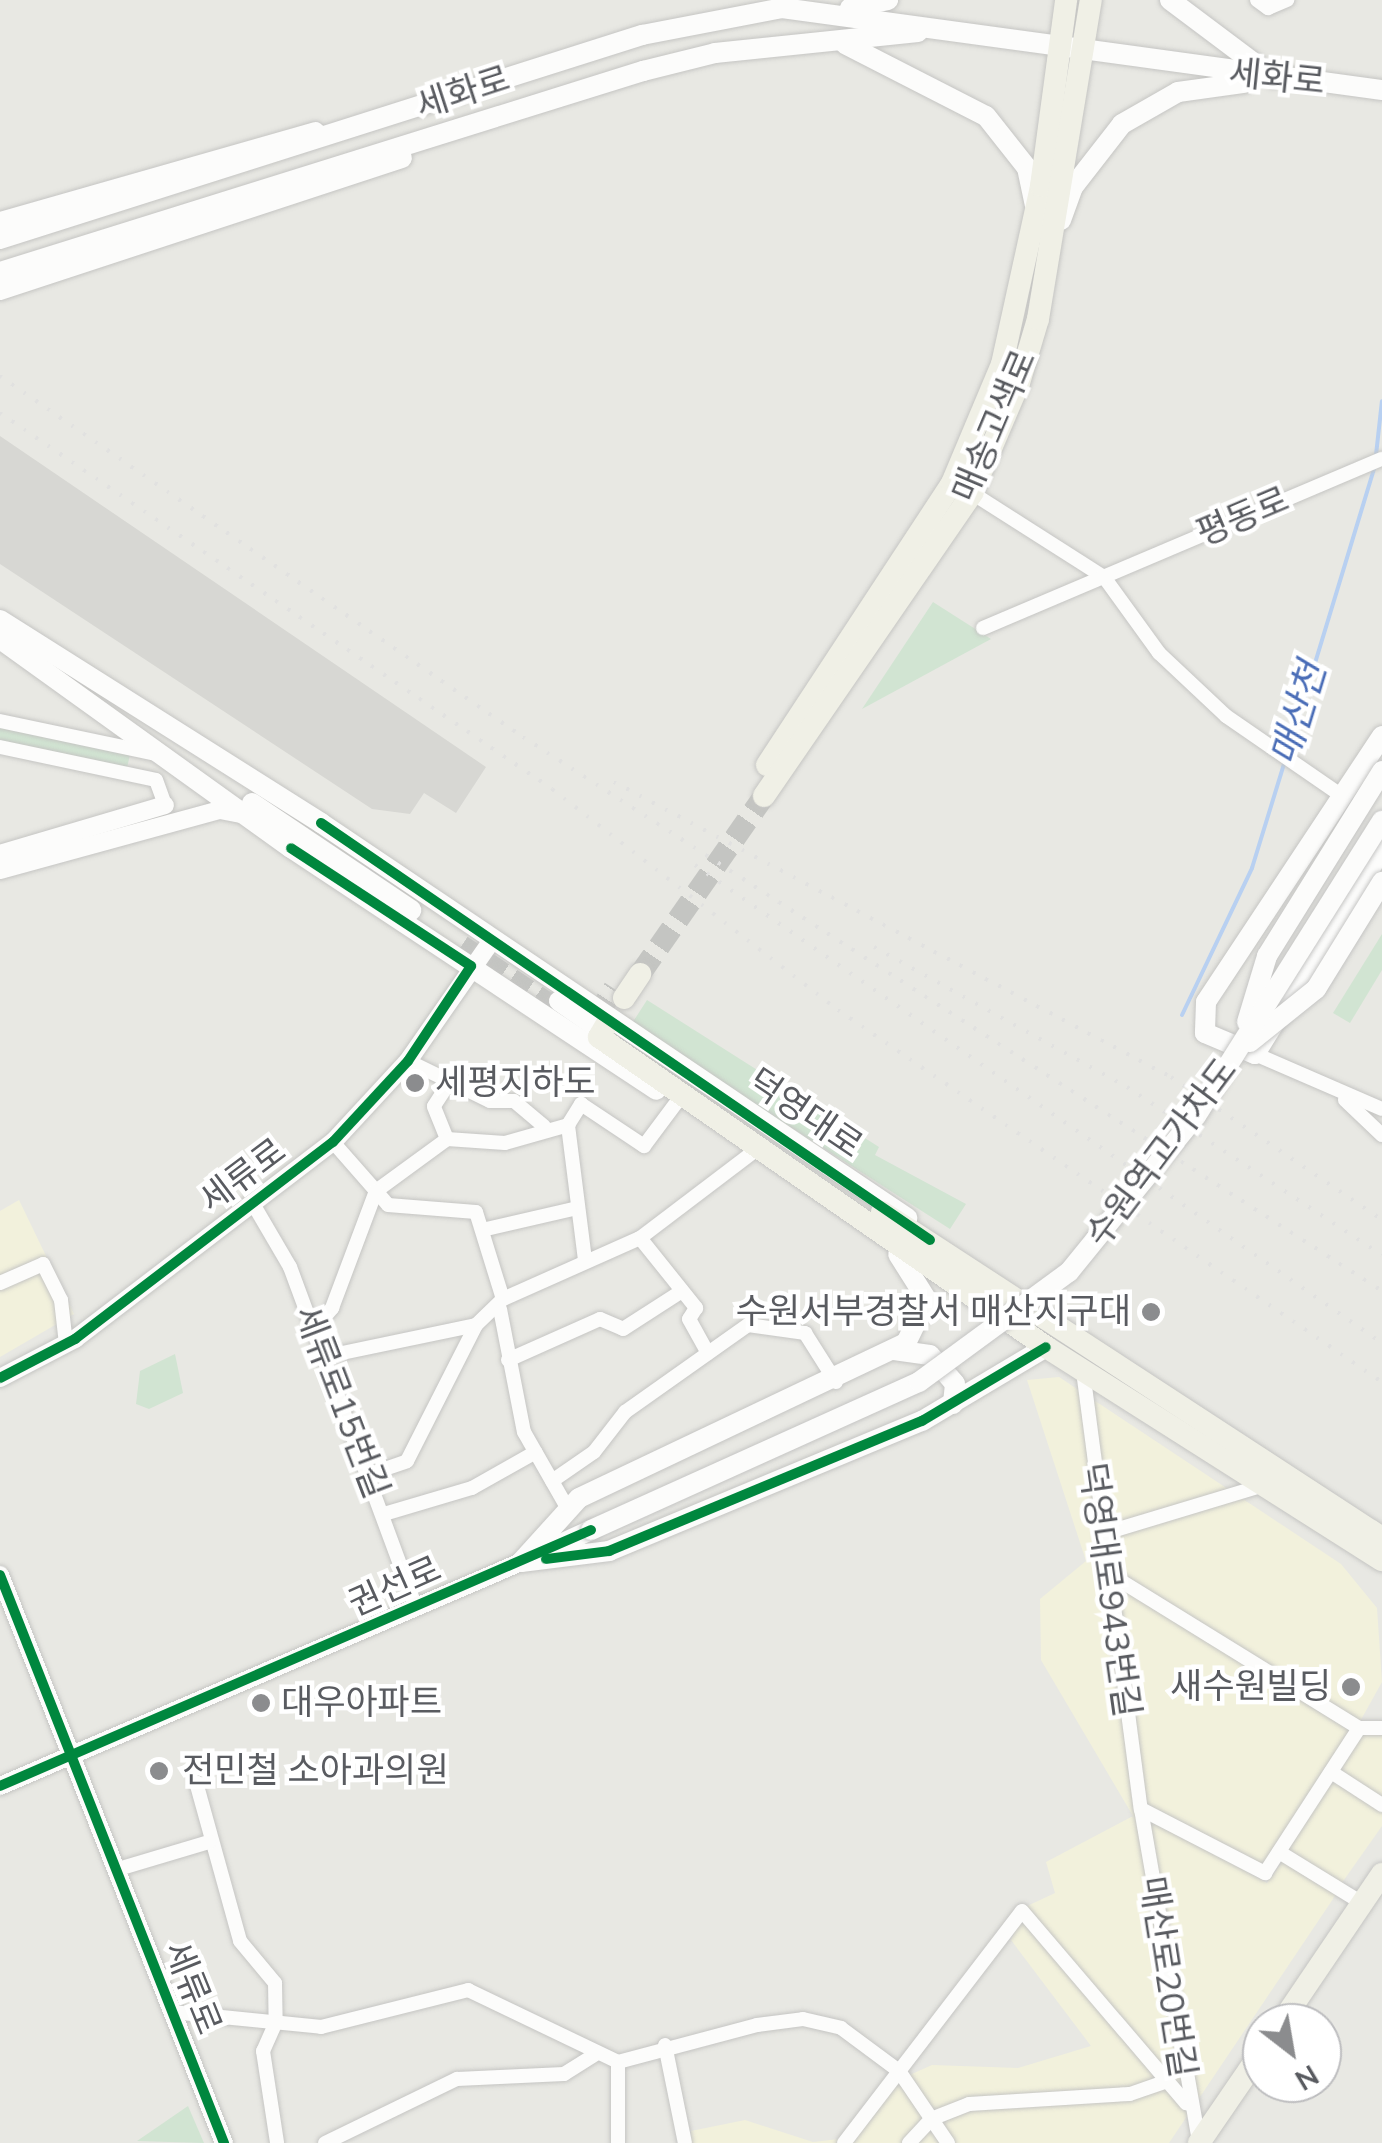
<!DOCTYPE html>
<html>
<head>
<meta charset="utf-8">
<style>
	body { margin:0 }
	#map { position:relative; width:1382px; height:2143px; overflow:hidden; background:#e8e8e3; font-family:"Nunito Sans","Noto Sans KR",sans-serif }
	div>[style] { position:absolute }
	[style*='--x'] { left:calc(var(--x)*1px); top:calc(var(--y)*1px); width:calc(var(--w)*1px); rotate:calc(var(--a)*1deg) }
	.commercial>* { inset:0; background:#f2f1dc }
	.industrial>* { inset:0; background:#d7d7d3 }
	.green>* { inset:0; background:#d1e4d2; transform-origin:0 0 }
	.stream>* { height:4px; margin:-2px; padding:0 2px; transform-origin:2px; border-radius:2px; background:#b8d0f1 }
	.secondary-tunnel>* { height:20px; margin-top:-10px; transform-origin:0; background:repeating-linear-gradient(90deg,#c4c5c2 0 20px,transparent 0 30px) }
	.primary-tunnel>* { height:22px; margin-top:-11px; transform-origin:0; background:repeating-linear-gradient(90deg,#c4c5c2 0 22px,transparent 0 33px) }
	.roads { filter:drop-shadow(0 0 2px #c5c5c3) drop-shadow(0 0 2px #c5c5c3) }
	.minor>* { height:14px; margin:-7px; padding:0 7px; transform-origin:7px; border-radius:7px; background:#fcfcfb }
	.tertiary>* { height:18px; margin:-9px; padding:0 9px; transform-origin:9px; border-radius:9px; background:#fcfcfb }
	.secondary>* { height:20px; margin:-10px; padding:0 10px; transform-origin:10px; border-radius:10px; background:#fcfcfb }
	.primary>* { height:22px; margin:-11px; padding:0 11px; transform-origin:11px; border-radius:11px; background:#f0f0e6 }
	.rail>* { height:4px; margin-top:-2px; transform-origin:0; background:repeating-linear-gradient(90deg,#e1e1e0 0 2.5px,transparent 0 14.5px) }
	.bridges { filter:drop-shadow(0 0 2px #c5c5c4) drop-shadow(0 0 2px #c5c5c4) }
	.secondary-bridge>* { height:20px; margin:-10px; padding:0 10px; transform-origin:10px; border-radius:10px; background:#fcfcfb }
	.cycleway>* { height:10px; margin:-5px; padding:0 5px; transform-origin:5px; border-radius:5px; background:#00873e }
	.dots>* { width:28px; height:28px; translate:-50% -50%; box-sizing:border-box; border:5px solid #fff; border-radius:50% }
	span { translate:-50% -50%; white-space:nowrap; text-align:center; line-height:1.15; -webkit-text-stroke:9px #fff; paint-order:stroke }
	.street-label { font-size:35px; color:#595b60 }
	.poi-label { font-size:35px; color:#595b60 }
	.left { translate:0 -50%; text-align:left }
	.right { translate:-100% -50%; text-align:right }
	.water-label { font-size:38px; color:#4a6db7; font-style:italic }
	.north { position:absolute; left:1242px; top:2003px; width:100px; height:100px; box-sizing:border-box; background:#fff; border:2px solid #bdbdbf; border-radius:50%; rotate:149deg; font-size:28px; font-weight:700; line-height:40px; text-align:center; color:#595b60 }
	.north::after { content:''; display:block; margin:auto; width:35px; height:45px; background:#8b8c8e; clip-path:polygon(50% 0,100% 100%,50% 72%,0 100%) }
</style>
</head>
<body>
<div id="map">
	<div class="commercial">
		<i style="clip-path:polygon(19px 1200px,74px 1314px,0 1357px,0 1211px)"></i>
		<i style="clip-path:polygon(1059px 1377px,1341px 1564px,1377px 1608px,1382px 1682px,1358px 1725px,1107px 1574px,1102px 1582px,1135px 1794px,1159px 1823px,1267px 1883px,1283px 1861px,1337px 1893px,1169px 2143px,689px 2143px,691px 2131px,745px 2120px,813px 2142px,856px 2137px,896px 2081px,932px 2065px,1018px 2068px,1091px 2046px,1011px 1940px,1025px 1907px,1055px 1893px,1046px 1862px,1133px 1816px,1041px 1660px,1040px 1599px,1086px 1561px,1027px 1380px)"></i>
		<i style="clip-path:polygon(1115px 1584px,1354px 1729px,1264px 1868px,1146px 1804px)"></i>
		<i style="clip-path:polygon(1361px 1731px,1382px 1735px,1382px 1826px,1339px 1887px,1286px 1851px)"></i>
	</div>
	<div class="industrial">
		<i style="clip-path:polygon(0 436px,486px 767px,456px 813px,424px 793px,410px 814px,372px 809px,0 564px)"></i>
	</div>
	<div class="green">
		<i style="clip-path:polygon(933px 602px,991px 639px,862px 709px)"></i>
		<i style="left:0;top:726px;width:133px;height:16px;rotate:12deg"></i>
		<i style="clip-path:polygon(1382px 934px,1382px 970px,1350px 1023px,1333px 1013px)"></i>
		<i style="clip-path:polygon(647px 1000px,879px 1147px,875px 1155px,966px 1204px,950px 1229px,631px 1025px)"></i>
		<i style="clip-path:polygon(175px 1354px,183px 1393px,149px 1409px,136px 1404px,140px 1371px)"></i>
		<i style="clip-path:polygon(188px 2106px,204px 2143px,137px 2141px)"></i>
	</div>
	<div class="stream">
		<i style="--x:1376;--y:455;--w:54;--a:-83.7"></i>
		<i style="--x:1288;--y:752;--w:296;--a:-73.1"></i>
		<i style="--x:1182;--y:1015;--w:163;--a:-64.5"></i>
		<i style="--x:1252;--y:868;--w:112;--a:-72.9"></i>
	</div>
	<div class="secondary-tunnel">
		<i style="--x:462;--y:945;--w:112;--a:33.7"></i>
	</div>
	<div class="primary-tunnel">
		<i style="--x:640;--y:974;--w:217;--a:-55.1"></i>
		<i style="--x:595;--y:1018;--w:35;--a:-57"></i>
	</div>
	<div class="roads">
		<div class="minor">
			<i style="--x:1257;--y:0;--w:14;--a:36"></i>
			<i style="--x:1268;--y:8;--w:21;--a:-23"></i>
			<i style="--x:972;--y:493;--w:156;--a:32.5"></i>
			<i style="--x:1104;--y:577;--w:94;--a:54.1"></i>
			<i style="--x:1159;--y:653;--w:92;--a:43.2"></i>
			<i style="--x:1226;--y:716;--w:141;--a:34.6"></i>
			<i style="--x:983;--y:628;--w:433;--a:-23"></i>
			<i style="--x:0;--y:721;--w:159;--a:11.9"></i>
			<i style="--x:0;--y:747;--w:159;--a:11.9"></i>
			<i style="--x:156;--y:780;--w:27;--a:70"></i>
			<i style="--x:1255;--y:1054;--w:138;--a:23.4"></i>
			<i style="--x:408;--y:1061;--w:91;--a:26"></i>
			<i style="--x:490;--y:1101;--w:24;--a:0"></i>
			<i style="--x:514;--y:1101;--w:39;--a:40"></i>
			<i style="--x:1345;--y:1100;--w:51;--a:43.4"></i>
			<i style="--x:447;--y:1139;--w:35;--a:-112"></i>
			<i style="--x:434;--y:1106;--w:27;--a:-57"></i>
			<i style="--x:333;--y:1142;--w:65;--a:48.7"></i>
			<i style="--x:376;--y:1191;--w:88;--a:-36.2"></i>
			<i style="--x:447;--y:1139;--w:58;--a:3.9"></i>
			<i style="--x:505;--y:1143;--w:66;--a:-15.9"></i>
			<i style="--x:252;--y:1202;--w:75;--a:59.7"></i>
			<i style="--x:290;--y:1267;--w:364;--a:69.7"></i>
			<i style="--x:482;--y:1230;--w:98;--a:-13"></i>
			<i style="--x:640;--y:1238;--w:90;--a:51.3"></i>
			<i style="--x:696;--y:1308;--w:13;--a:122"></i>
			<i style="--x:689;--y:1319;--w:39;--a:61"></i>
			<i style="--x:585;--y:1260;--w:136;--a:-97.2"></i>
			<i style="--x:568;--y:1125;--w:25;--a:-58"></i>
			<i style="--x:581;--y:1104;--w:76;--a:33.7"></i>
			<i style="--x:644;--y:1146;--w:54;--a:-53.3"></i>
			<i style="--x:0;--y:1283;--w:47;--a:-23.8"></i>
			<i style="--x:43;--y:1264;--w:40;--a:63.4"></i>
			<i style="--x:61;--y:1300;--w:44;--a:83.5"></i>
			<i style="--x:500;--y:1309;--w:125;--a:79"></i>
			<i style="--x:524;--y:1432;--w:89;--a:60.3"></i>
			<i style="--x:314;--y:1329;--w:28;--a:-49"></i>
			<i style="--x:332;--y:1308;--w:125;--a:-69.4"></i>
			<i style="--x:376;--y:1191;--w:18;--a:49"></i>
			<i style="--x:388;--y:1205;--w:88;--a:4.5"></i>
			<i style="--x:476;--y:1212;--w:91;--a:72.8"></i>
			<i style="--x:323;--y:1357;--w:156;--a:-11.8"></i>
			<i style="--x:476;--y:1325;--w:37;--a:-44"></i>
			<i style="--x:503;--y:1299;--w:150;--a:-24"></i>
			<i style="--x:640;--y:1238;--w:141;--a:-37.2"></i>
			<i style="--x:508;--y:1360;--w:101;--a:-24"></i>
			<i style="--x:600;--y:1319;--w:25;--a:23"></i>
			<i style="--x:623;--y:1329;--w:70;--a:-32.8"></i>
			<i style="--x:1083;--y:1371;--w:442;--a:82.5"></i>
			<i style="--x:1141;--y:1809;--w:339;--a:80.1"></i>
			<i style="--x:370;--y:1474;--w:39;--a:-19"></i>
			<i style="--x:407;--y:1461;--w:153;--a:-63.1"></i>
			<i style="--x:552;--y:1481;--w:51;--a:-34.6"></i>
			<i style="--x:594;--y:1452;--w:51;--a:-52.2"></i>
			<i style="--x:625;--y:1412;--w:151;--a:-35.3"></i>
			<i style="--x:748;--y:1325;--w:58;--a:8"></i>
			<i style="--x:805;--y:1333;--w:58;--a:57.7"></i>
			<i style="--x:384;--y:1514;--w:92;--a:-16.5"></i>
			<i style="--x:472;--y:1488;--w:73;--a:-29.4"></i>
			<i style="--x:1102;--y:1534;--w:169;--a:-16.8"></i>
			<i style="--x:1108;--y:1573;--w:295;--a:31.7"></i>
			<i style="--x:1359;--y:1728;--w:23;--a:0"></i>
			<i style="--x:1331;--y:1772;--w:61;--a:32.9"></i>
			<i style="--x:196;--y:1782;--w:165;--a:74.5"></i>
			<i style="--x:240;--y:1941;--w:55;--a:50.2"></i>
			<i style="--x:275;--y:1983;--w:39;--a:89"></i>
			<i style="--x:276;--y:2022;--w:32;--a:114"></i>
			<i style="--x:263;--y:2051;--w:93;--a:81.3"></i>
			<i style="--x:1141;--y:1809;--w:140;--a:27.3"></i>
			<i style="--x:1265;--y:1873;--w:173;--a:-57"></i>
			<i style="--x:1279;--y:1852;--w:97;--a:31.6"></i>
			<i style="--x:115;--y:1870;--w:98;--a:-16.6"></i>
			<i style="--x:172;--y:2012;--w:150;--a:5.7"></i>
			<i style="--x:321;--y:2027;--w:152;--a:-14.1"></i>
			<i style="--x:468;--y:1990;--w:166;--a:25.6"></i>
			<i style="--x:665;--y:2045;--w:100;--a:78.5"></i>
			<i style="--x:618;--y:2062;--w:144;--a:-14.9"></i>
			<i style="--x:757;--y:2025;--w:46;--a:-7.4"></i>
			<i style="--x:803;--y:2019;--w:39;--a:13"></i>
			<i style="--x:841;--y:2028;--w:72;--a:36.6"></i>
			<i style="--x:899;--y:2071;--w:87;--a:55.8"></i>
			<i style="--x:618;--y:2062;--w:81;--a:90"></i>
			<i style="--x:325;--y:2143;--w:147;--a:-25.9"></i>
			<i style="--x:457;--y:2079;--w:107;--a:-2.7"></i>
			<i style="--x:564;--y:2074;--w:36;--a:-32"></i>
			<i style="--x:844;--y:2143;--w:292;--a:-52.5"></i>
			<i style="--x:1022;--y:1911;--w:253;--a:49.5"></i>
			<i style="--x:909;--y:2143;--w:33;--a:-47"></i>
			<i style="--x:931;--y:2119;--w:41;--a:-21.5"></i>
			<i style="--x:969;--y:2104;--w:161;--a:-3.6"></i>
			<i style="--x:1130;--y:2094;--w:37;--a:-19"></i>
		</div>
		<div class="tertiary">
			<i style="--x:0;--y:854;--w:172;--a:-16.5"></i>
			<i style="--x:0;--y:870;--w:228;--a:-15.3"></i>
			<i style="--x:220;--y:810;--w:21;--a:11"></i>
			<i style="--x:0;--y:1378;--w:85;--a:-27.5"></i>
			<i style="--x:75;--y:1339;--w:325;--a:-37.4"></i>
			<i style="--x:333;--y:1142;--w:110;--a:-47.2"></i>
			<i style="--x:408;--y:1061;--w:147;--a:-55.2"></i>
			<i style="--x:0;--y:1575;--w:611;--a:68.48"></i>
			<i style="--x:0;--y:1786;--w:567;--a:-23.26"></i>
		</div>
		<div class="secondary">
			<i style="--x:1170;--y:0;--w:130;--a:36.9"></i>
			<i style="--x:850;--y:8;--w:39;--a:-12"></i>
			<i style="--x:845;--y:44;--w:158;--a:27.1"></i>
			<i style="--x:986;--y:116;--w:66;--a:51.7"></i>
			<i style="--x:1027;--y:168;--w:40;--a:78"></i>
			<i style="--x:1061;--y:220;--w:35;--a:-70"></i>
			<i style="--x:1073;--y:187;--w:80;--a:-52.1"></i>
			<i style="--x:1122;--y:124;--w:64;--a:-29.7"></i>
			<i style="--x:1178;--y:92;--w:67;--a:-7.8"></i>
			<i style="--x:0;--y:222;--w:328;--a:-15.9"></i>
			<i style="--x:0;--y:239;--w:674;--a:-17.63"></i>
			<i style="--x:642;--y:35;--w:143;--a:-10.9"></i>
			<i style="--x:782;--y:8;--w:606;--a:7.78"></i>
			<i style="--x:0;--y:272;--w:674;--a:-17.36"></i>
			<i style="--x:643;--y:71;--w:74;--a:-14"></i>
			<i style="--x:715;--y:53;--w:204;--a:-5.9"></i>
			<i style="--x:0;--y:290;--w:423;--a:-18.2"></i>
			<i style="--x:0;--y:620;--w:380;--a:32.3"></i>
			<i style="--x:321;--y:823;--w:707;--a:33.98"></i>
			<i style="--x:0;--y:639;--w:358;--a:35.7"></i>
			<i style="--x:291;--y:848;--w:438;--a:33.5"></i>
			<i style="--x:1382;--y:736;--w:319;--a:123.5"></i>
			<i style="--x:1206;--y:1002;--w:31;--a:92"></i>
			<i style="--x:1205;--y:1033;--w:54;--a:22.8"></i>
			<i style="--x:1255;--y:1054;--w:241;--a:-58.2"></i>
			<i style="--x:252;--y:803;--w:192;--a:33.9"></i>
			<i style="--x:559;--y:1001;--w:52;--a:34.9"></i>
			<i style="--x:894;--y:1350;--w:36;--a:8"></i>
			<i style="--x:930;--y:1355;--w:38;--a:49"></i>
			<i style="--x:955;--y:1384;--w:20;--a:96"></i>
			<i style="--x:541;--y:1553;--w:55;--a:-24.7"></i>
			<i style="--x:521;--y:1562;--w:86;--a:-47.8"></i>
			<i style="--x:579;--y:1498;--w:362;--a:-25.4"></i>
			<i style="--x:906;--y:1343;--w:48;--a:-64"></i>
			<i style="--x:927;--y:1300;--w:54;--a:-122.2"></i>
			<i style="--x:521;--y:1562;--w:89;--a:-7.1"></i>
			<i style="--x:609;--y:1551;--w:339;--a:-22.6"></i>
			<i style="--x:922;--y:1421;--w:144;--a:-30.8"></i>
		</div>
		<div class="primary">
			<i style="--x:767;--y:765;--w:337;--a:-56.7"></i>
			<i style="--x:952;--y:483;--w:129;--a:-67.2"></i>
			<i style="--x:1002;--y:364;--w:182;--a:-77.6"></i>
			<i style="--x:1041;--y:186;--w:188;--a:-82.3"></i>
			<i style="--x:764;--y:796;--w:368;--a:-55.5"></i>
			<i style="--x:972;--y:493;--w:120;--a:-66.9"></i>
			<i style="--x:1019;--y:383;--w:67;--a:-73.5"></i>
			<i style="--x:1038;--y:319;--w:323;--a:-80.6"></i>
			<i style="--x:624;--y:998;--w:29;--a:-56"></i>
			<i style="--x:606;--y:1025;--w:14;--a:120"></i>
			<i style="--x:599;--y:1037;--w:544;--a:34.74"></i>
			<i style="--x:1046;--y:1347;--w:398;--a:32.4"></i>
			<i style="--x:882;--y:1212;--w:597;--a:33.1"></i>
			<i style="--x:1281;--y:2023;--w:180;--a:-55.9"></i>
			<i style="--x:1199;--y:2143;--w:112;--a:-55.6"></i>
		</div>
	</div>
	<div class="rail">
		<i style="--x:0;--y:376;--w:635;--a:34.62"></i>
		<i style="--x:523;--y:737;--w:1022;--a:32.82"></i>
		<i style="--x:0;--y:413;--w:668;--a:34.26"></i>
		<i style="--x:552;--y:789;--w:361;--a:37.7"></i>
		<i style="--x:838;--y:1010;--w:659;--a:34.37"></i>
		<i style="--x:614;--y:782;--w:630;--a:27.91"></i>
		<i style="--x:1171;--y:1077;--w:255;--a:34.1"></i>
		<i style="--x:695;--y:865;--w:837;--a:34.83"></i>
		<i style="--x:874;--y:947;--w:289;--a:29"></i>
		<i style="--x:1127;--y:1087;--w:305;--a:33.4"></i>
	</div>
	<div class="bridges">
		<div class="secondary-bridge">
			<i style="--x:1247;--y:1022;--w:69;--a:-73.1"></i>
			<i style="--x:1267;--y:956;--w:218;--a:-58.1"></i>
			<i style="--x:1250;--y:1042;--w:85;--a:-38.8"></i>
			<i style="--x:1316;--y:989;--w:126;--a:-58.3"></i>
			<i style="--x:591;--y:1530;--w:360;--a:-24.3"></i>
			<i style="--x:919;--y:1382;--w:186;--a:-36.3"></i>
			<i style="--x:1069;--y:1272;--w:201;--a:-50.9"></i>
			<i style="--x:1196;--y:1116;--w:349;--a:-57.8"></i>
		</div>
	</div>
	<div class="cycleway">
		<i style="--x:321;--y:823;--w:738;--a:34.4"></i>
		<i style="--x:0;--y:1378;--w:85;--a:-27.5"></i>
		<i style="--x:75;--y:1339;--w:325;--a:-37.4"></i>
		<i style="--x:333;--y:1142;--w:110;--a:-47.2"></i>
		<i style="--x:408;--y:1061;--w:114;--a:-56.4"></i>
		<i style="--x:471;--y:966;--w:215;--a:-146.8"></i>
		<i style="--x:546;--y:1559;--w:64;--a:-7.2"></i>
		<i style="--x:609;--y:1551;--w:339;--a:-22.6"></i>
		<i style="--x:922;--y:1421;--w:144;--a:-30.8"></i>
		<i style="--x:0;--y:1575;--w:611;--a:68.48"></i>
		<i style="--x:0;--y:1786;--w:644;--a:-23.42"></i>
	</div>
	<div class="dots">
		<i style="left:415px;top:1083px;background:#8b8c8e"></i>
		<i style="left:1151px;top:1312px;background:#8b8c8e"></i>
		<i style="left:1351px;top:1687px;background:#8b8c8e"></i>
		<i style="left:261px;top:1703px;background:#8b8c8e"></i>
		<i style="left:159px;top:1771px;background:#8b8c8e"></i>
	</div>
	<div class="street-label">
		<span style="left:1277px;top:78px;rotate:6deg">세화로</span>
		<span style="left:463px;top:93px;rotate:-18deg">세화로</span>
		<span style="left:995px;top:426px;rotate:-67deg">매송고색로</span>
		<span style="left:1243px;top:517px;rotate:-23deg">평동로</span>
		<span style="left:805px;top:1114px;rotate:34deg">덕영대로</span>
		<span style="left:1162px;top:1153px;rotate:-53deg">수원역고가차도</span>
		<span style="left:243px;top:1176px;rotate:-37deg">세류로</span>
		<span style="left:341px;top:1402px;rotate:69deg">세류로15번길</span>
		<span style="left:395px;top:1587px;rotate:-24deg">권선로</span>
		<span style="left:1109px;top:1590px;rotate:82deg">덕영대로943번길</span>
		<span style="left:1167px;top:1977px;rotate:81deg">매산로20번길</span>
		<span style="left:192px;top:1988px;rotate:68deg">세류로</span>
	</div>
	<div class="poi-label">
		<span class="left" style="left:435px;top:1083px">세평지하도</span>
		<span class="right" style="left:1131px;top:1312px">수원서부경찰서 매산지구대</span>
		<span class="right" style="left:1331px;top:1687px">새수원빌딩</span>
		<span class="left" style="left:281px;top:1703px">대우아파트</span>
		<span class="left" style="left:182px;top:1771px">전민철 소아과의원</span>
	</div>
	<div class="water-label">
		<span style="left:1299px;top:714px;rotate:-73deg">매산천</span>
	</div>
	<div class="north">N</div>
</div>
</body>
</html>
